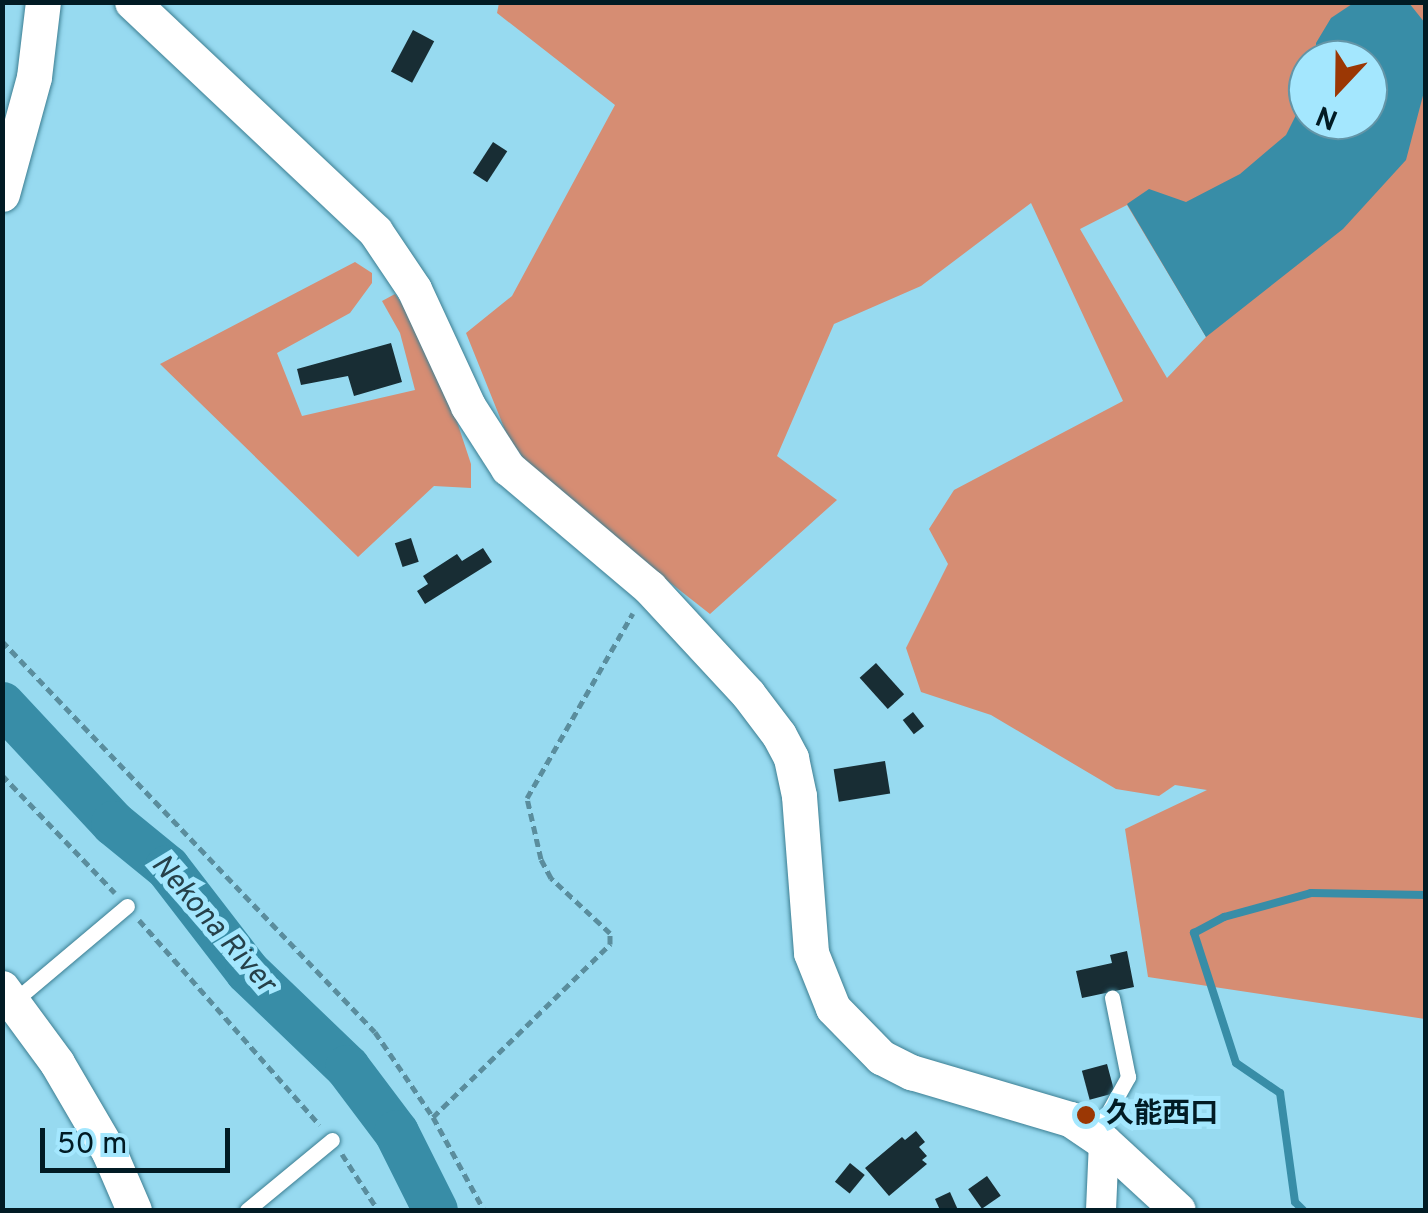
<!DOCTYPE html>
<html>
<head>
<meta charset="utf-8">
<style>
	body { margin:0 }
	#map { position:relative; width:1428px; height:1213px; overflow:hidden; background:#97daf0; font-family:Overpass,"Noto Sans JP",sans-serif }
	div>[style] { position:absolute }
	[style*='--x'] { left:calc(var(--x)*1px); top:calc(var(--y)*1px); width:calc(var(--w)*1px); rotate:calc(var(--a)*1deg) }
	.green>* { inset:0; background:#d68d73 }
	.water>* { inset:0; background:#388da7 }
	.stream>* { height:8px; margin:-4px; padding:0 4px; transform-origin:4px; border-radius:4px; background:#388da7 }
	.river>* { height:45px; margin:-22.5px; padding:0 22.5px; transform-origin:22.5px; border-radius:22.5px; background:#388da7 }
	.building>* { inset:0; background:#182d34; transform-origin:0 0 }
	.path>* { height:5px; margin-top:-2.5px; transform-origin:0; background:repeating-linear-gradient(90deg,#5a8d9d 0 8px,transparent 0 13px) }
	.roads { filter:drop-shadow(0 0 2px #3c7e92) drop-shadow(0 0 2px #3c7e92) }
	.service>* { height:15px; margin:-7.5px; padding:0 7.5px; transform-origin:7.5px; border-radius:7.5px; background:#fff }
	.minor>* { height:30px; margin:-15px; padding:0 15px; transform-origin:15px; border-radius:15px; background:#fff }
	.tertiary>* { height:35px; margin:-17.5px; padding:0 17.5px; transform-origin:17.5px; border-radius:17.5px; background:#fff }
	.dots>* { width:28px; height:28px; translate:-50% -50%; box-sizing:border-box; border:5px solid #a4e7fe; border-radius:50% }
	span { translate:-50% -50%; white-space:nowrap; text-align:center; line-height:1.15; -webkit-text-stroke:10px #a4e7fe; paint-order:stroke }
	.poi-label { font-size:28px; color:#011b24; font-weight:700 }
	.left { translate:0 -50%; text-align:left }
	.water-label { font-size:30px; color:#26414a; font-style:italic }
	.frame { position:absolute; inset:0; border:5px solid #011b24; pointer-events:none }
	.north { position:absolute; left:1288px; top:40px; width:100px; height:100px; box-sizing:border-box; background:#a4e7fe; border:2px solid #6395a7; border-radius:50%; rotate:202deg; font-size:28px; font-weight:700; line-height:40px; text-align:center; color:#011b24 }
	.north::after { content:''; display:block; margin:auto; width:35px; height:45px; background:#9b3704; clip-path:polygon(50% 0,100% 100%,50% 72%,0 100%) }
	.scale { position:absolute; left:40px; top:1128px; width:190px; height:45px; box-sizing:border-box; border:5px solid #011b24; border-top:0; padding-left:12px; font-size:30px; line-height:35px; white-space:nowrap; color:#011b24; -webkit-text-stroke:8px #a4e7fe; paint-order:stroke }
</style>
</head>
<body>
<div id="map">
	<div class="green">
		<i style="clip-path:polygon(evenodd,499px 3px,1425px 3px,1425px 1019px,1148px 977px,1125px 829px,1207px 790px,1175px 785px,1159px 796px,1116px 789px,991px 715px,921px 692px,906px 648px,948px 564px,929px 529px,954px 490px,1123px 401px,1031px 203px,921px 286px,834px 324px,777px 456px,837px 500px,710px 614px,538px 479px,507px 435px,466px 333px,512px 296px,615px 105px,497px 13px,499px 3px,1308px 60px,1368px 60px,1368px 120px,1308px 120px,1308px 60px,499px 3px,1127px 205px,1206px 337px,1167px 378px,1080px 229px,1127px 205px)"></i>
		<i style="clip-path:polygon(355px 262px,372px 273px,372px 283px,350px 313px,277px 353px,302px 416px,415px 390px,400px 333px,382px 301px,395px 294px,433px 349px,471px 464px,471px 488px,434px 486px,358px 557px,160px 364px)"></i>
	</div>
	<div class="water">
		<i style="clip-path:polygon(1355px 2px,1409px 3px,1425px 23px,1425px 88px,1406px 160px,1343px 229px,1206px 337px,1127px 204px,1149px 189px,1186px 202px,1240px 174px,1286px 135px,1308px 91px,1308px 120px,1368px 120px,1368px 60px,1316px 60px,1316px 43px,1331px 18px)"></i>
	</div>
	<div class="stream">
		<i style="--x:1303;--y:1210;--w:11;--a:-135"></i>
		<i style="--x:1295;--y:1202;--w:110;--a:-97.8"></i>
		<i style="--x:1280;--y:1093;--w:53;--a:-145.7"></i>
		<i style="--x:1236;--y:1063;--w:137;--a:-107.9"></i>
		<i style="--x:1194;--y:933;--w:34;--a:-28"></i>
		<i style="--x:1224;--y:917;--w:90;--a:-15.4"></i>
		<i style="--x:1311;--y:893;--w:115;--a:1"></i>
	</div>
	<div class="river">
		<i style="--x:2;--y:704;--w:163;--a:47"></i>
		<i style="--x:113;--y:823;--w:70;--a:39.2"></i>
		<i style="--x:167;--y:867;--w:131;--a:52.4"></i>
		<i style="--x:247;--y:971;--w:139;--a:43.8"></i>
		<i style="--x:347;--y:1067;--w:81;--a:53"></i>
		<i style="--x:396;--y:1132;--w:87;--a:63.4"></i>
	</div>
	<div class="building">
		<i style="left:413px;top:30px;width:24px;height:47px;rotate:28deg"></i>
		<i style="left:493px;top:142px;width:17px;height:37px;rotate:33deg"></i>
		<i style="clip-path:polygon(391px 343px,402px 382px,354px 396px,348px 376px,301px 385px,297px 369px)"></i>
		<i style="left:411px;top:538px;width:25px;height:17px;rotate:72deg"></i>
		<i style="clip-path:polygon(483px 548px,492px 562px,425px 604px,417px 591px,428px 584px,423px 576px,457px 554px,462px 561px)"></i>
		<i style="left:876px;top:663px;width:42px;height:22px;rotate:48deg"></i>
		<i style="left:913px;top:712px;width:18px;height:13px;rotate:52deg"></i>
		<i style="left:885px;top:761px;width:33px;height:52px;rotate:81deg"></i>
		<i style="clip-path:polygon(1127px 951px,1134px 987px,1082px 998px,1076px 971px,1112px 963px,1110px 955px)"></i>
		<i style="left:1107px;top:1064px;width:30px;height:26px;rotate:75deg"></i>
		<i style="clip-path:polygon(916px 1131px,925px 1142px,919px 1147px,927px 1156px,922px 1160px,927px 1164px,889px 1196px,865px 1168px,902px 1137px,905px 1140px)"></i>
		<i style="left:850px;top:1163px;width:19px;height:24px;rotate:39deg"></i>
		<i style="left:987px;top:1176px;width:24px;height:23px;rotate:55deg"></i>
		<i style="clip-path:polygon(950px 1192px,958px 1210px,940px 1210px,935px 1199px)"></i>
	</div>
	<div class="path">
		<i style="--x:2;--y:641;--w:540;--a:46.35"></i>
		<i style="--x:375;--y:1032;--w:103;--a:55.7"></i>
		<i style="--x:433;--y:1117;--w:106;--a:61.3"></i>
		<i style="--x:2;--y:775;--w:163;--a:46.2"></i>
		<i style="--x:139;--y:920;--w:273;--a:48.6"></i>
		<i style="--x:433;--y:1117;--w:248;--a:-44.3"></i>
		<i style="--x:610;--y:944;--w:11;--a:-90"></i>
		<i style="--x:610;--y:933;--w:81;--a:-137"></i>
		<i style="--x:551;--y:878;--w:21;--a:-118"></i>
		<i style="--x:541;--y:859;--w:63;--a:-102.9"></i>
		<i style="--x:527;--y:798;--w:213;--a:-60.2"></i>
		<i style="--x:342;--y:1154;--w:67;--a:57.3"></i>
	</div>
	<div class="roads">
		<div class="service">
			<i style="--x:13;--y:1002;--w:149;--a:-40.1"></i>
			<i style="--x:1095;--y:1136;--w:68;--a:-60.8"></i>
			<i style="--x:1128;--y:1077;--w:81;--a:-101.4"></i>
			<i style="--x:247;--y:1210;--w:110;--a:-39.5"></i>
		</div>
		<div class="minor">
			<i style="--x:1101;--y:1210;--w:68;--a:-87.5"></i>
		</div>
		<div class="tertiary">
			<i style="--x:132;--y:2;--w:334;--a:43.3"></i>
			<i style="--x:375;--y:231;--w:70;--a:56.1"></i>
			<i style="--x:414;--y:289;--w:129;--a:65.2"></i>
			<i style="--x:468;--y:406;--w:74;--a:57.2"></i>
			<i style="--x:508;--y:468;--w:185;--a:40.2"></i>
			<i style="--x:649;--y:587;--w:146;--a:47.2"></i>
			<i style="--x:748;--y:694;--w:51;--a:52.9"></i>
			<i style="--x:779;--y:735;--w:26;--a:62"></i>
			<i style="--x:791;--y:758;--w:39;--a:78"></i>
			<i style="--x:799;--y:796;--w:157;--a:85.6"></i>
			<i style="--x:811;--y:953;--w:59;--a:68.2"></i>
			<i style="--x:833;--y:1008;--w:69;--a:45.6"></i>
			<i style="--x:881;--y:1057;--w:34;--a:27"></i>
			<i style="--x:911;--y:1072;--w:166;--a:16.5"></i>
			<i style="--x:1070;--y:1119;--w:41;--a:34.1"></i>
			<i style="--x:1104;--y:1142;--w:100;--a:42.6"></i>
			<i style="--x:2;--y:194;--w:121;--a:-74.7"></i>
			<i style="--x:34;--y:77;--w:76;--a:-83.2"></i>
			<i style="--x:2;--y:988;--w:93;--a:53.7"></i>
			<i style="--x:57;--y:1063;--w:103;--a:59.7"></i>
			<i style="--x:109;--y:1152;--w:63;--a:66.7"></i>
		</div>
	</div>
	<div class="dots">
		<i style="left:1086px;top:1115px;background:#9b3704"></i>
	</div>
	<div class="poi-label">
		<span class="left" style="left:1106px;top:1115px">久能西口</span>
	</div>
	<div class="water-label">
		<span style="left:212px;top:925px;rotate:49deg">Nekona River</span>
	</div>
	<div class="frame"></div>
	<div class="north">N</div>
	<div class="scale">50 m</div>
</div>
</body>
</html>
